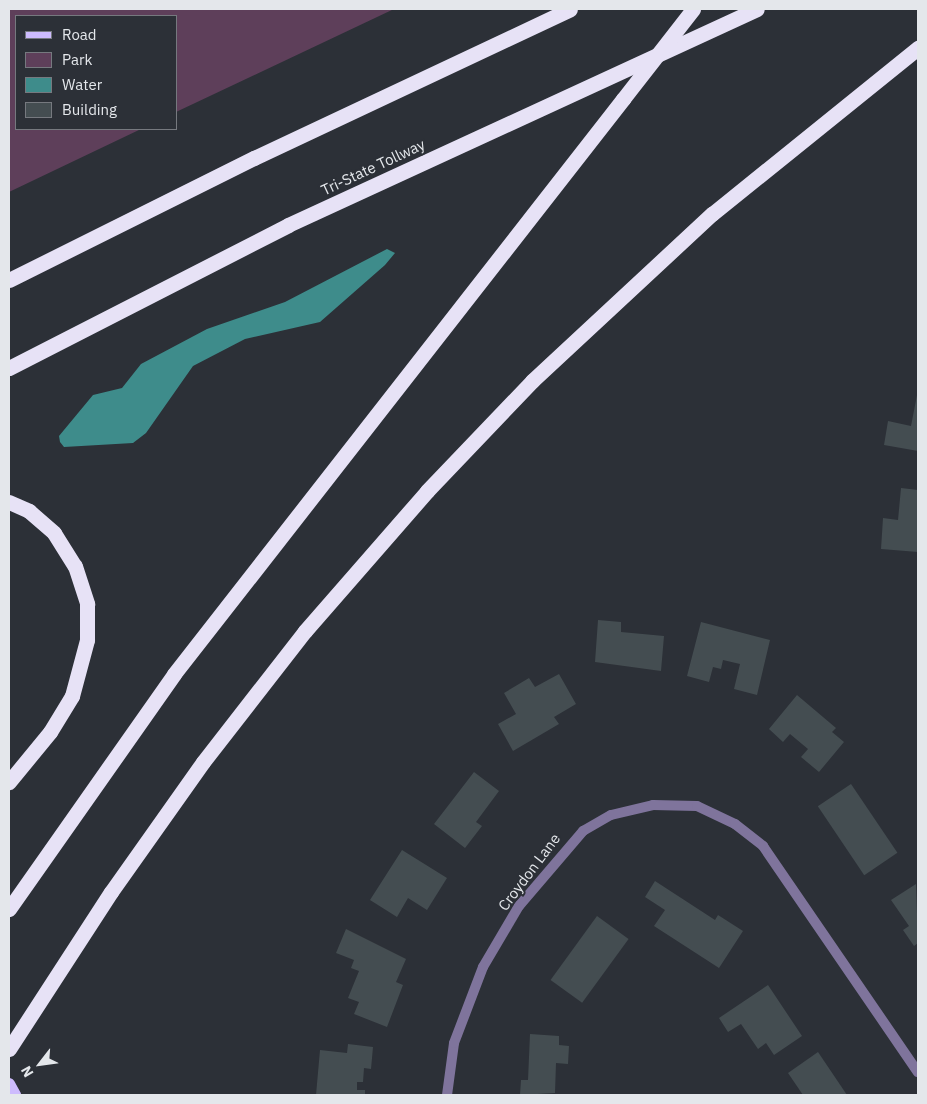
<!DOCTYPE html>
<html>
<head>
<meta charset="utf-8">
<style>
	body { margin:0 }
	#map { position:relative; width:927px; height:1104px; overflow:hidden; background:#2c3037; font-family:"IBM Plex Sans",sans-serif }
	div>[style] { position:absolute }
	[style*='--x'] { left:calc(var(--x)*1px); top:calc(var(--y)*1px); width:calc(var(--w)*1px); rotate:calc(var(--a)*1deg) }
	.green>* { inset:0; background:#5e3f5a }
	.water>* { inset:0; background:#3e8c8b }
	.building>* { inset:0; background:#444d51; transform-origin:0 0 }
	.minor>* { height:10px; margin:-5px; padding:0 5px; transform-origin:5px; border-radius:5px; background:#7f749c }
	.primary>* { height:12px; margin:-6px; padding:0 6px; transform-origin:6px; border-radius:6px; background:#cdbbfd }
	.motorway>* { height:15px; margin:-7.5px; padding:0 7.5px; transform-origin:7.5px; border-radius:7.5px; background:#e7e2f6 }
	.motorway-bridge>* { height:15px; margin:-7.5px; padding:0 7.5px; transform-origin:7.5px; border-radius:7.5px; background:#e7e2f6 }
	span { translate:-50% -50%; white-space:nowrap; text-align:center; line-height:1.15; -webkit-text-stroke:4px #2c3037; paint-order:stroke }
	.street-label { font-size:15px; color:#e4e7eb }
	.frame { position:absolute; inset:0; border:10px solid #e4e7eb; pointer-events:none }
	.legend { position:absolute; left:15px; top:15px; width:162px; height:115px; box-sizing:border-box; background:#2c3037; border:1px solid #76797f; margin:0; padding:6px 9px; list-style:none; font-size:15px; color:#e4e7eb }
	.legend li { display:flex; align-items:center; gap:10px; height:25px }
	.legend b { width:25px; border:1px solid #76797f }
	.north { position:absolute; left:15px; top:1039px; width:50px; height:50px; -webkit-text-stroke:4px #2c3037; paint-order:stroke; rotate:240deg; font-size:14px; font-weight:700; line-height:20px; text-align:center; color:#e4e7eb }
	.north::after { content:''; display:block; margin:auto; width:18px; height:22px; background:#e4e7eb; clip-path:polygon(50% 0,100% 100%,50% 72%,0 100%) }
</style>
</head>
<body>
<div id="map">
	<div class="green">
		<i style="clip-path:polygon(9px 9px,394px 9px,176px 112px,176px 16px,16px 16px,16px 129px,141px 129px,9px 192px)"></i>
	</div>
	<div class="water">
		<i style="clip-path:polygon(387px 249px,395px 253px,385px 265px,320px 322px,245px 339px,193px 366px,146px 433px,133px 443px,64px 447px,60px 442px,59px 436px,93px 395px,122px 388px,141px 364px,207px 329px,285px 302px)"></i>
	</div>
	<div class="building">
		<i style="clip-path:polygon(917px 395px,918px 451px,884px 445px,888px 421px,911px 426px)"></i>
		<i style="clip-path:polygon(901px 488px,918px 490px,918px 552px,881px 549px,883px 518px,898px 520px)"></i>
		<i style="clip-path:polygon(598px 620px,621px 622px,621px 632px,664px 636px,661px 671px,595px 662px)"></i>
		<i style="clip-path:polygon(701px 622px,770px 640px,757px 695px,734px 689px,740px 664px,723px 660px,721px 669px,713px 667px,709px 682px,687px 676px)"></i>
		<i style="clip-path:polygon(559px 674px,576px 704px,554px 717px,559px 724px,513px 751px,498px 724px,516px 714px,504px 693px,529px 678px,535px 687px)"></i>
		<i style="clip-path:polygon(797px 695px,836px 728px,832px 732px,844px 742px,819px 772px,801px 757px,808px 749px,790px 734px,783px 742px,769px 729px)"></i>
		<i style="clip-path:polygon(474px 772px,499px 791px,476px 822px,482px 826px,465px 848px,434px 824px)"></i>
		<i style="left:851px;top:784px;width:83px;height:40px;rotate:56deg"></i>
		<i style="clip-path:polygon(402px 850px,447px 878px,427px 910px,408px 898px,397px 917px,370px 900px)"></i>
		<i style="clip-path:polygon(655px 881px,715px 920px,718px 915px,743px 931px,719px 968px,654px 926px,665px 910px,645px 897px)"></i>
		<i style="clip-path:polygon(916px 884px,918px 943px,914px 946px,903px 930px,909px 926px,891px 900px)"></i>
		<i style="left:597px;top:916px;width:39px;height:79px;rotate:36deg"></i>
		<i style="clip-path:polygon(346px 929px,406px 959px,396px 982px,403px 985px,387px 1027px,354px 1014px,359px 1002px,348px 998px,359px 971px,351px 968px,354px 960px,336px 953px)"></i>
		<i style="clip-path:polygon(768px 985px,802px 1036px,774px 1055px,766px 1043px,758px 1049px,741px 1024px,728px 1032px,719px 1018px)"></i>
		<i style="clip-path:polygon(530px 1034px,559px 1036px,559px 1045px,569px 1046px,568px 1064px,556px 1063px,555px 1093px,520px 1095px,521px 1080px,528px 1080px)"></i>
		<i style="clip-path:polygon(348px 1044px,373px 1047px,371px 1069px,364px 1068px,363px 1082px,357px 1082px,357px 1090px,365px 1090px,365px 1095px,316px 1095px,320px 1050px,347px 1053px)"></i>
		<i style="clip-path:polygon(818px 1052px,847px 1095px,803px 1095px,788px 1073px)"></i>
	</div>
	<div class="minor">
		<i style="--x:447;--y:1095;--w:52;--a:-82.3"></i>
		<i style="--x:454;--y:1043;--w:81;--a:-69.1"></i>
		<i style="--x:483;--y:967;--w:71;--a:-59.5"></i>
		<i style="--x:519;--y:906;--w:99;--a:-49.5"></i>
		<i style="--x:583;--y:831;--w:32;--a:-30"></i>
		<i style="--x:611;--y:815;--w:43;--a:-13.4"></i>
		<i style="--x:653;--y:805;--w:44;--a:1.3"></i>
		<i style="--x:697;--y:806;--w:42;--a:25.3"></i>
		<i style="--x:735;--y:824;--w:36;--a:38"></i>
		<i style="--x:763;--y:846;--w:274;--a:55.6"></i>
	</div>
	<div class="primary">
		<i style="--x:9;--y:1084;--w:13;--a:61"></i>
	</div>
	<div class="motorway">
		<i style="--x:9;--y:280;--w:274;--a:-26.5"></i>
		<i style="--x:254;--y:158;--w:349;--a:-25.2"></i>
		<i style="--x:9;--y:368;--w:314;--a:-27.1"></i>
		<i style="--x:288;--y:225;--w:516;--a:-24.73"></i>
		<i style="--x:9;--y:502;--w:22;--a:24"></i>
		<i style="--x:29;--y:511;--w:33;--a:41"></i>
		<i style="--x:54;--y:533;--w:39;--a:58"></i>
		<i style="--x:75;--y:566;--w:40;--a:72"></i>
		<i style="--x:87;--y:604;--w:36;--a:90"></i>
		<i style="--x:87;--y:640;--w:58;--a:105"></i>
		<i style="--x:72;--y:696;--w:42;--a:121.4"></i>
		<i style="--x:50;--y:732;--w:65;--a:129.4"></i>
		<i style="--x:9;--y:909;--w:287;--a:-54.9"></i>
		<i style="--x:174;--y:674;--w:730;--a:-52.01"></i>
		<i style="--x:9;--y:1049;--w:187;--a:-57"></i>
		<i style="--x:111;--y:892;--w:159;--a:-54.7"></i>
		<i style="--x:203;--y:762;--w:166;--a:-52.1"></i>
		<i style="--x:305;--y:631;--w:186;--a:-48.9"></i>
		<i style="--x:427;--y:491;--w:152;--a:-46.3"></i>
		<i style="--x:532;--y:381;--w:246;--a:-42.9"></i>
		<i style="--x:712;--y:214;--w:265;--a:-38.9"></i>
	</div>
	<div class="motorway-bridge">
		<i style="--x:623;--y:99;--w:114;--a:-52.1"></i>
	</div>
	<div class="street-label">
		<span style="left:373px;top:167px;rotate:-25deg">Tri-State Tollway</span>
		<span style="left:529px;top:872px;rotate:-53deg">Croydon Lane</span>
	</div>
	<div class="frame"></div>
	<ul class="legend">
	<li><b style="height:6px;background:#cdbbfd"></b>Road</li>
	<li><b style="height:14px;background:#5e3f5a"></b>Park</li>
	<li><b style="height:14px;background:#3e8c8b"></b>Water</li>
	<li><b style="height:14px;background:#444d51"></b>Building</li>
	</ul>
	<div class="north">N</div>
</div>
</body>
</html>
